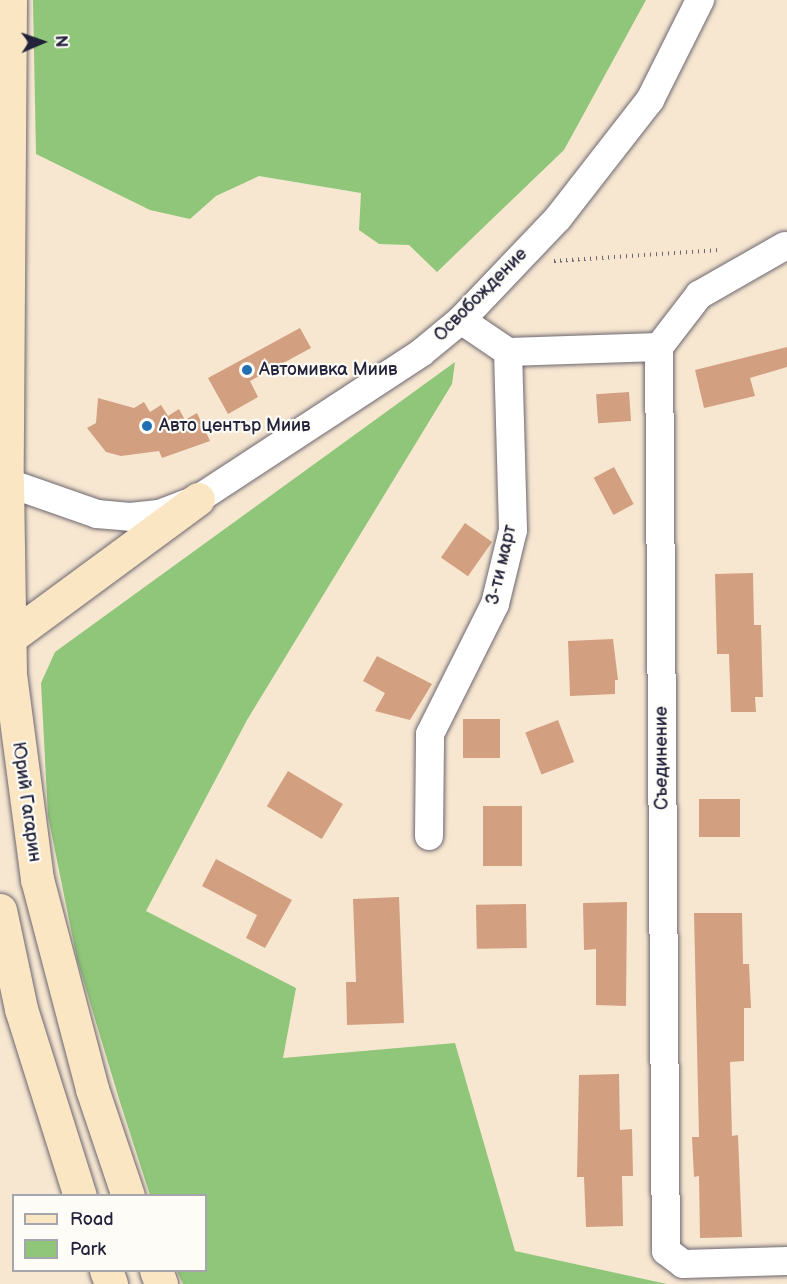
<!DOCTYPE html>
<html>
<head>
<meta charset="utf-8">
<style>
	body { margin:0 }
	#map { position:relative; width:787px; height:1284px; overflow:hidden; background:#f7e7d1; font-family:"Balsamiq Sans",sans-serif }
	div>[style] { position:absolute }
	[style*='--x'] { left:calc(var(--x)*1px); top:calc(var(--y)*1px); width:calc(var(--w)*1px); rotate:calc(var(--a)*1deg) }
	.green>* { inset:0; background:#8fc679 }
	.building>* { inset:0; background:#d29f80; transform-origin:0 0 }
	.path>* { height:4px; margin-top:-2px; transform-origin:0; background:repeating-linear-gradient(90deg,#6d6770 0 1.5px,transparent 0 6px) }
	.roads { filter:drop-shadow(0 0 2px #6d6770) drop-shadow(0 0 2px #6d6770) }
	.street>* { height:28px; margin:-14px; padding:0 14px; transform-origin:14px; border-radius:14px; background:#fff }
	.secondary>* { height:33px; margin:-16.5px; padding:0 16.5px; transform-origin:16.5px; border-radius:16.5px; background:#fbe6c4 }
	.dots>* { width:16px; height:16px; translate:-50% -50%; box-sizing:border-box; border:3px solid #fdfcf7; border-radius:50% }
	span { translate:-50% -50%; white-space:nowrap; text-align:center; line-height:1.15; -webkit-text-stroke:4.5px #fdfcf7; paint-order:stroke }
	.street-label { font-size:18px; color:#22223b }
	.poi-label { font-size:18px; color:#22223b }
	.left { translate:0 -50%; text-align:left }
	.legend { position:absolute; left:12px; top:1194px; width:195px; height:78px; box-sizing:border-box; background:#fdfcf7; border:2px solid #a5a5ac; margin:0; padding:8px 10px; list-style:none; font-size:18px; color:#22223b }
	.legend li { display:flex; align-items:center; gap:12px; height:30px }
	.legend b { width:30px; border:2px solid #a5a5ac }
	.north { position:absolute; left:12px; top:12px; width:60px; height:60px; -webkit-text-stroke:4px #fdfcf7; paint-order:stroke; rotate:88deg; font-size:16px; font-weight:700; line-height:24px; text-align:center; color:#22223b }
	.north::after { content:''; display:block; margin:auto; width:21px; height:27px; background:#22223b; clip-path:polygon(50% 0,100% 100%,50% 72%,0 100%) }
</style>
</head>
<body>
<div id="map">
	<div class="green">
		<i style="clip-path:polygon(33px 0,646px 0,564px 150px,437px 272px,409px 245px,379px 244px,359px 230px,361px 193px,259px 176px,216px 196px,190px 219px,150px 210px,36px 154px)"></i>
		<i style="clip-path:polygon(455px 362px,452px 384px,247px 720px,146px 911px,296px 988px,283px 1058px,455px 1043px,515px 1251px,667px 1284px,183px 1284px,177px 1271px,206px 1270px,206px 1196px,150px 1195px,120px 1102px,77px 959px,48px 816px,41px 683px,55px 652px)"></i>
	</div>
	<div class="building">
		<i style="clip-path:polygon(300px 328px,311px 348px,250px 381px,258px 397px,228px 414px,208px 378px)"></i>
		<i style="clip-path:polygon(787px 347px,787px 367px,750px 378px,755px 396px,704px 408px,695px 370px)"></i>
		<i style="left:629px;top:392px;width:29px;height:33px;rotate:86deg"></i>
		<i style="clip-path:polygon(98px 398px,134px 408px,144px 402px,150px 412px,161px 405px,168px 416px,179px 409px,185px 420px,197px 413px,210px 441px,162px 458px,159px 451px,121px 456px,106px 452px,87px 428px,96px 423px)"></i>
		<i style="left:614px;top:467px;width:42px;height:23px;rotate:62deg"></i>
		<i style="left:465px;top:523px;width:33px;height:42px;rotate:35deg"></i>
		<i style="clip-path:polygon(753px 573px,754px 625px,761px 625px,763px 697px,755px 697px,756px 712px,731px 712px,729px 654px,717px 654px,715px 574px)"></i>
		<i style="clip-path:polygon(613px 639px,618px 680px,615px 680px,615px 694px,570px 696px,568px 641px)"></i>
		<i style="clip-path:polygon(377px 656px,432px 684px,410px 720px,375px 711px,385px 693px,363px 681px)"></i>
		<i style="left:463px;top:719px;width:37px;height:39px"></i>
		<i style="left:558px;top:720px;width:45px;height:35px;rotate:69deg"></i>
		<i style="left:288px;top:771px;width:64px;height:41px;rotate:31deg"></i>
		<i style="left:699px;top:799px;width:41px;height:38px"></i>
		<i style="left:483px;top:806px;width:39px;height:60px"></i>
		<i style="clip-path:polygon(216px 859px,292px 900px,265px 948px,246px 938px,257px 915px,202px 886px)"></i>
		<i style="clip-path:polygon(399px 897px,404px 1023px,347px 1025px,346px 982px,356px 982px,353px 899px)"></i>
		<i style="clip-path:polygon(627px 902px,626px 1006px,596px 1005px,596px 949px,584px 950px,583px 903px)"></i>
		<i style="left:526px;top:904px;width:44px;height:50px;rotate:89deg"></i>
		<i style="clip-path:polygon(694px 913px,742px 913px,743px 964px,749px 964px,751px 1008px,744px 1008px,744px 1061px,730px 1062px,732px 1136px,738px 1135px,742px 1237px,700px 1238px,699px 1176px,694px 1177px,692px 1137px,699px 1137px)"></i>
		<i style="clip-path:polygon(619px 1074px,620px 1130px,632px 1129px,633px 1176px,622px 1176px,623px 1226px,586px 1227px,584px 1177px,577px 1177px,579px 1075px)"></i>
	</div>
	<div class="path">
		<i style="--x:554;--y:261;--w:166;--a:-3.8"></i>
	</div>
	<div class="roads">
		<div class="street">
			<i style="--x:461;--y:320;--w:57;--a:34.2"></i>
			<i style="--x:508;--y:352;--w:151;--a:-1.9"></i>
			<i style="--x:659;--y:347;--w:904;--a:89.56"></i>
			<i style="--x:666;--y:1251;--w:21;--a:37"></i>
			<i style="--x:683;--y:1264;--w:104;--a:-1.7"></i>
			<i style="--x:659;--y:347;--w:66;--a:-52.4"></i>
			<i style="--x:699;--y:295;--w:99;--a:-29.7"></i>
			<i style="--x:0;--y:480;--w:103;--a:19.3"></i>
			<i style="--x:97;--y:514;--w:33;--a:5"></i>
			<i style="--x:130;--y:517;--w:29;--a:-6"></i>
			<i style="--x:159;--y:514;--w:42;--a:-21"></i>
			<i style="--x:198;--y:499;--w:267;--a:-33.2"></i>
			<i style="--x:421;--y:353;--w:52;--a:-39.5"></i>
			<i style="--x:461;--y:320;--w:141;--a:-46.4"></i>
			<i style="--x:558;--y:218;--w:150;--a:-52.1"></i>
			<i style="--x:650;--y:100;--w:112;--a:-63.4"></i>
			<i style="--x:429;--y:836;--w:102;--a:-89.4"></i>
			<i style="--x:430;--y:734;--w:145;--a:-63.4"></i>
			<i style="--x:495;--y:604;--w:76;--a:-76.3"></i>
			<i style="--x:513;--y:530;--w:178;--a:-91.6"></i>
		</div>
		<div class="secondary">
			<i style="--x:10;--y:0;--w:484;--a:90.4"></i>
			<i style="--x:7;--y:484;--w:190;--a:89.1"></i>
			<i style="--x:10;--y:674;--w:207;--a:82.5"></i>
			<i style="--x:37;--y:879;--w:217;--a:75.3"></i>
			<i style="--x:92;--y:1089;--w:113;--a:71.4"></i>
			<i style="--x:8;--y:639;--w:236;--a:-36.4"></i>
			<i style="--x:0;--y:910;--w:101;--a:78"></i>
			<i style="--x:21;--y:1009;--w:196;--a:72.5"></i>
			<i style="--x:106;--y:1270;--w:15;--a:70"></i>
			<i style="--x:156;--y:1270;--w:15;--a:70"></i>
		</div>
	</div>
	<div class="dots">
		<i style="left:247px;top:370px;background:#1f6fb2"></i>
		<i style="left:147px;top:426px;background:#1f6fb2"></i>
	</div>
	<div class="street-label">
		<span style="left:481px;top:295px;rotate:-45deg">Освобождение</span>
		<span style="left:502px;top:565px;rotate:-77deg">3-ти март</span>
		<span style="left:662px;top:758px;rotate:-90deg">Съединение</span>
		<span style="left:26px;top:802px;rotate:82deg">Юрий Гагарин</span>
	</div>
	<div class="poi-label">
		<span class="left" style="left:259px;top:370px">Автомивка Миив</span>
		<span class="left" style="left:159px;top:426px">Авто център Миив</span>
	</div>
	<ul class="legend">
	<li><b style="height:8px;background:#fbe6c4"></b>Road</li>
	<li><b style="height:16px;background:#8fc679"></b>Park</li>
	</ul>
	<div class="north">N</div>
</div>
</body>
</html>
